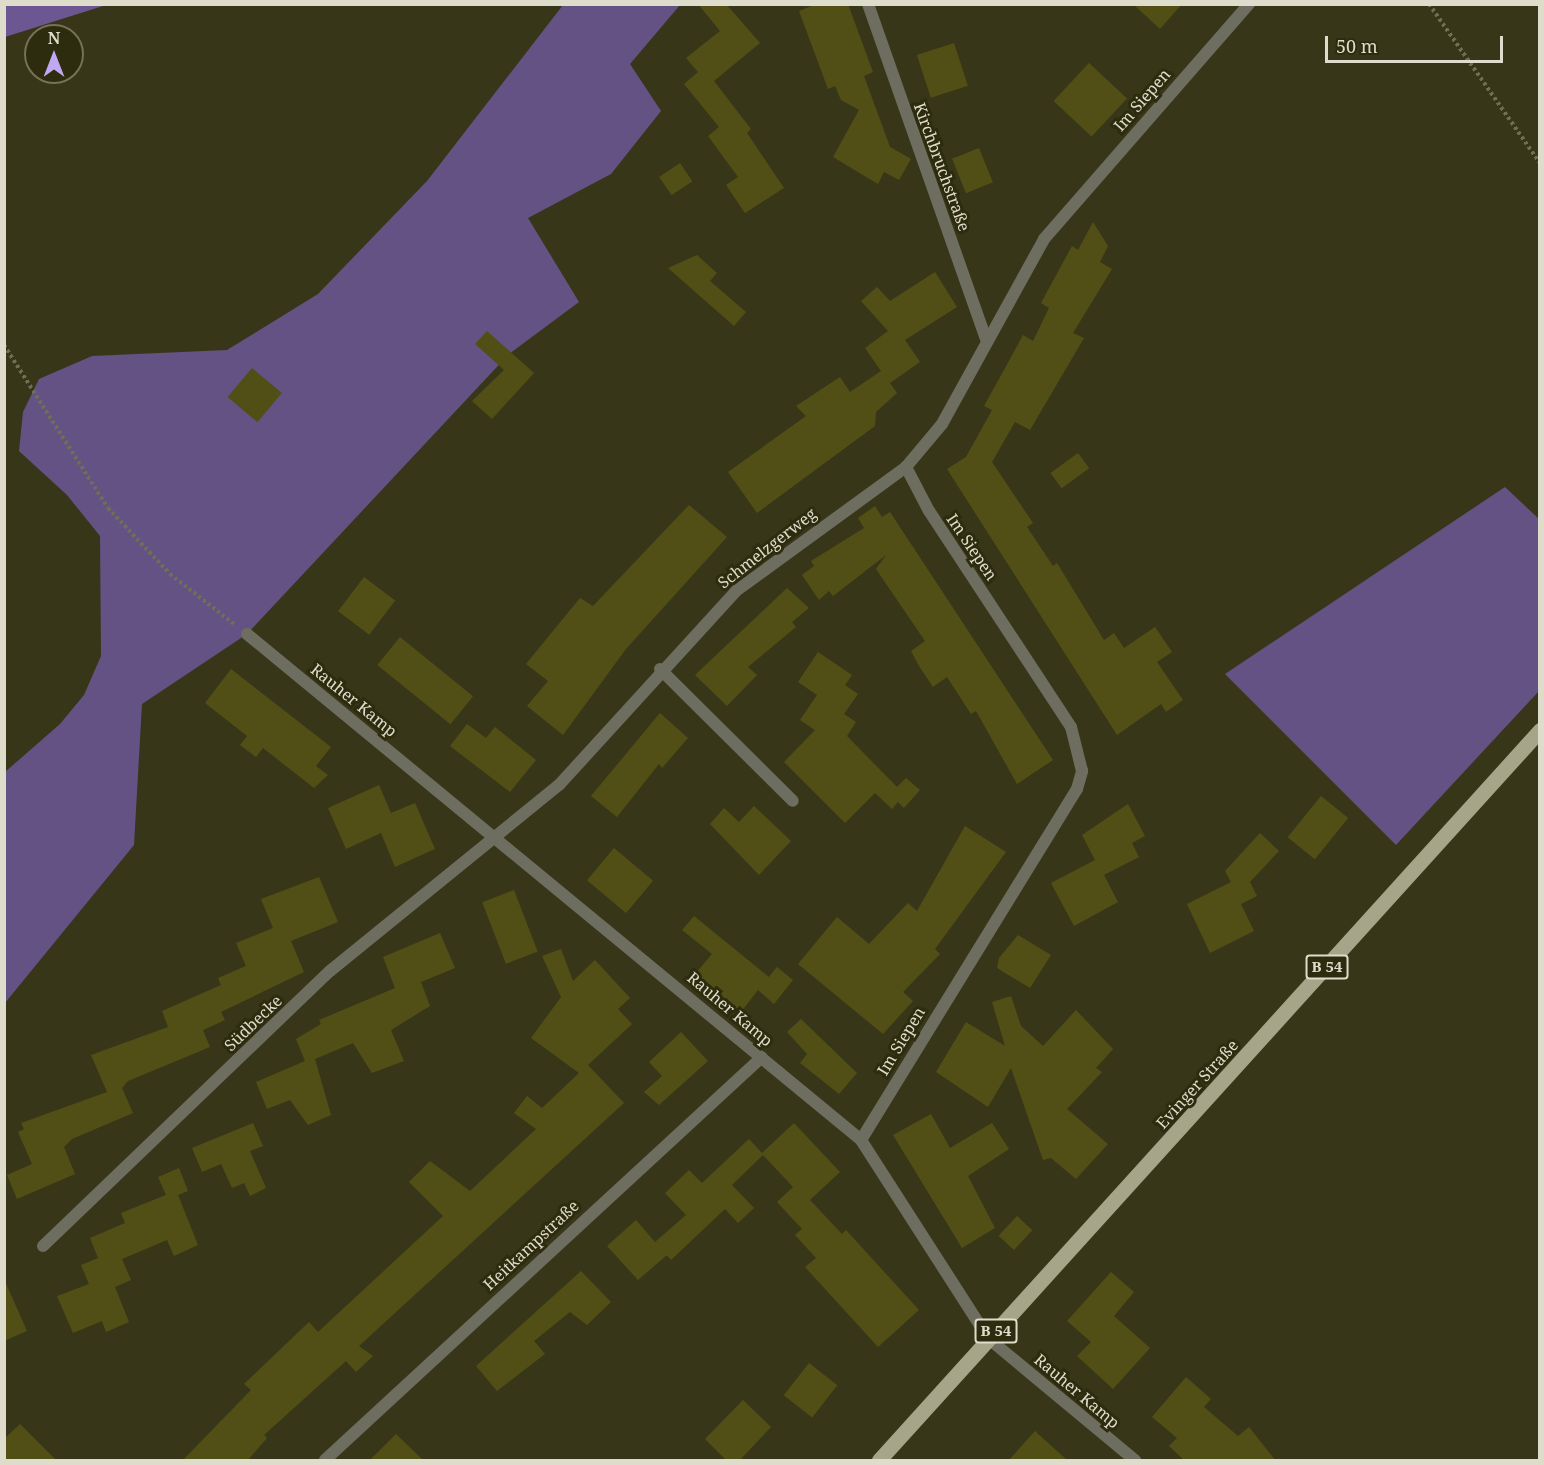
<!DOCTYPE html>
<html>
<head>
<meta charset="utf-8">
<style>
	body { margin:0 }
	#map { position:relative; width:1544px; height:1465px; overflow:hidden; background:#383619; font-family:"Noto Serif",serif }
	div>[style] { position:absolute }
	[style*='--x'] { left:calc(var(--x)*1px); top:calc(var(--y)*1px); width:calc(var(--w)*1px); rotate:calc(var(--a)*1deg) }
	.green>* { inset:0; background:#645285 }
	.forest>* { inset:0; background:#6c5792 }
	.building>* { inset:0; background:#524f16; transform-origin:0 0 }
	.path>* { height:4px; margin-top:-2px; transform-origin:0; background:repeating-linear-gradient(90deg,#706f56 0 3px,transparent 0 6px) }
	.minor>* { height:12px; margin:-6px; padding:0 6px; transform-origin:6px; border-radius:6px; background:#6e6e60 }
	.primary>* { height:15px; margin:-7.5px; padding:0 7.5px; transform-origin:7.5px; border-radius:7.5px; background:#a6a589 }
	span { translate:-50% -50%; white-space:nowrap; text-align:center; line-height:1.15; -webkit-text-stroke:6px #2e2c0e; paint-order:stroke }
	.shield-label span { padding:2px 4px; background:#2e2c0e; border:2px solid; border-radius:4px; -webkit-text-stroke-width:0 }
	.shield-label { font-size:15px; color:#deddcc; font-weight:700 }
	.street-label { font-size:16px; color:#deddcc }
	.frame { position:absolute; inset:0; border:6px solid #deddcc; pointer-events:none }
	.north { position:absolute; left:24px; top:24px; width:60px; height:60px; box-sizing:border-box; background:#2e2c0e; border:2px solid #74735a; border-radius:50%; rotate:0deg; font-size:16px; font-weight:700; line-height:24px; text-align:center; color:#deddcc }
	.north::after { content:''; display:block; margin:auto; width:21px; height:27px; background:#c1a8f3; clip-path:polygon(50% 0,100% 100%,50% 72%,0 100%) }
	.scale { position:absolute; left:1325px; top:36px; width:178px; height:27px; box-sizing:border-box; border:3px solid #deddcc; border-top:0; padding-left:8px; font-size:18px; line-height:21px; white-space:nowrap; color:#deddcc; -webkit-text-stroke:4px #2e2c0e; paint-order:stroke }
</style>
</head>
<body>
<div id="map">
	<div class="green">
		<i style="clip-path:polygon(563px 5px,680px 5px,630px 64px,661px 111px,611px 174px,528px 218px,579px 302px,509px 354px,247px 634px,142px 704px,134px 845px,5px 1003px,5px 772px,60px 724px,84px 695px,101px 656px,100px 536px,67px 495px,19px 451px,23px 412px,39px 379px,92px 356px,227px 350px,318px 294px,427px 181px)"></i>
		<i style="clip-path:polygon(1505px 487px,1539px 519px,1539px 691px,1396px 845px,1225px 674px)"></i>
	</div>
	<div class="forest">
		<i style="clip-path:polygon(5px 4px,106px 4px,106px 5px,5px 37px)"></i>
	</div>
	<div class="building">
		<i style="clip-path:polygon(698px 4px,726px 4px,760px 43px,714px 81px,751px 129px,747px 133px,784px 188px,745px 213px,726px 185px,738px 177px,708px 136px,719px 127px,684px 84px,698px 72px,686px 58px,720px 31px)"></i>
		<i style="clip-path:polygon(816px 4px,848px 4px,873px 72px,864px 76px,890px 147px,911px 159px,899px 180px,884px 172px,878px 184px,833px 157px,859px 110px,841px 100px,835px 86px,828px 89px,799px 11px)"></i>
		<i style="clip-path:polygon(1133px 4px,1182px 4px,1160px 29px)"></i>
		<i style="left:954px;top:43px;width:45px;height:39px;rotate:72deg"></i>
		<i style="left:1089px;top:63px;width:52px;height:52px;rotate:43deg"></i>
		<i style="left:979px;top:148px;width:37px;height:29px;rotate:68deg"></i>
		<i style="left:680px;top:163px;width:22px;height:25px;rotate:56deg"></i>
		<i style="clip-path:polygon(1093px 222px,1108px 246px,1100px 262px,1112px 269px,1073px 333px,1084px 338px,1030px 430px,1015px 422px,992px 462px,1033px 523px,1027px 527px,1053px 566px,1057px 563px,1104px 640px,1114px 633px,1124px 648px,1155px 627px,1172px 652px,1157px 662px,1183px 700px,1166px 712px,1161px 704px,1117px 735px,947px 469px,966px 457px,992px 410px,984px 406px,1004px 370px,1023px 335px,1033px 341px,1049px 308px,1041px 303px,1072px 246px,1078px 250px)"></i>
		<i style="clip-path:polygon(697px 255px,717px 273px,710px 281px,746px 312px,734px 326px,668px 268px)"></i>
		<i style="clip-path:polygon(935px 272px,957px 307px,905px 340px,920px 362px,890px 383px,897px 393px,876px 412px,875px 426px,757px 513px,728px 472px,806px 416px,796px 406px,840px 377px,850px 392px,881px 371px,865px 348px,888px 331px,861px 301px,877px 287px,890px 301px)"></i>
		<i style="clip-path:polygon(487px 331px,534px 373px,492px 419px,472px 401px,504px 370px,475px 344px)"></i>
		<i style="left:252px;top:368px;width:39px;height:38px;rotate:40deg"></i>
		<i style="left:1078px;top:453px;width:19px;height:34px;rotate:54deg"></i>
		<i style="clip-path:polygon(689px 505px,727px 537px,626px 649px,563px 735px,527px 706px,548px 681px,526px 664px,580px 598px,593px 606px)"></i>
		<i style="clip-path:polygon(875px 506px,882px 517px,890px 512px,1053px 760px,1017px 784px,976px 711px,971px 714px,947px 677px,933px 687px,919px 666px,911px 651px,925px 641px,876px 569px,886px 555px,833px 596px,829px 591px,819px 600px,802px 575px,814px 566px,811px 561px,864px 528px,858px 518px)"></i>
		<i style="left:364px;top:577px;width:39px;height:43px;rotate:37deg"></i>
		<i style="clip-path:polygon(787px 588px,809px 608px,792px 622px,796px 627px,748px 667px,757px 675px,727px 706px,695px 675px)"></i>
		<i style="left:400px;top:637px;width:94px;height:36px;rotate:39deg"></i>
		<i style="clip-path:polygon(818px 652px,852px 675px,845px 685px,858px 694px,844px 714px,856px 722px,847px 736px,897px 787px,906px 778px,920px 790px,904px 808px,898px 802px,892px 809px,875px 793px,845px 823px,784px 762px,815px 730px,800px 720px,817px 695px,798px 682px)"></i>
		<i style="clip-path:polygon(231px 669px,331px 747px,316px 766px,328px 775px,314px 788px,263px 748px,256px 757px,240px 745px,247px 736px,205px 703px)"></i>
		<i style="clip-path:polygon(660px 713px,688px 738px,662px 768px,659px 764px,617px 817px,591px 796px)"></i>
		<i style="clip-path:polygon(467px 724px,486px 738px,495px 727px,536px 760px,510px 792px,450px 746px)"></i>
		<i style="clip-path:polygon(379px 785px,391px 813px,415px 803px,435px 849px,395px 867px,381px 833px,346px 849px,328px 808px)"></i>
		<i style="left:1321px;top:796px;width:35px;height:53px;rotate:39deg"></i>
		<i style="clip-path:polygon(1128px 804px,1145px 836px,1132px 843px,1139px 857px,1104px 875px,1118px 902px,1074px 926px,1051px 883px,1095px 860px,1082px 835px)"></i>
		<i style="clip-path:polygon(754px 806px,791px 841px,759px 875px,710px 824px,724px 808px,739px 822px)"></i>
		<i style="clip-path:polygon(965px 826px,1006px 852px,935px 949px,940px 954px,903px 992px,913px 1001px,883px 1034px,798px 964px,837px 917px,869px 944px,908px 903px,917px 911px)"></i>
		<i style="clip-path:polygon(1260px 833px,1279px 851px,1250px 882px,1257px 896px,1241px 904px,1254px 931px,1210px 953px,1187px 904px,1231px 882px,1225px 871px)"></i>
		<i style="left:614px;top:848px;width:51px;height:42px;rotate:40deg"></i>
		<i style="clip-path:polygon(319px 877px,338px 922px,291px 941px,304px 972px,221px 1012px,225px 1020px,203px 1030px,210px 1047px,128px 1081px,122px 1088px,133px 1113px,72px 1139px,64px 1147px,75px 1174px,17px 1199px,7px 1175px,32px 1164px,18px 1132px,24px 1129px,21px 1123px,107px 1092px,91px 1055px,168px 1027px,162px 1011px,221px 985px,218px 978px,246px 966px,236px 943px,273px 928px,261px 899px)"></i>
		<i style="left:514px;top:890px;width:66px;height:34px;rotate:69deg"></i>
		<i style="clip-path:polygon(694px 916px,769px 977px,763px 984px,777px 967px,793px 980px,774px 1004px,758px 990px,741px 1012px,695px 974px,712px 954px,682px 930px)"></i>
		<i style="clip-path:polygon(440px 933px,455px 968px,421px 982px,430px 1006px,391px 1030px,404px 1061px,372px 1073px,353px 1043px,315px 1059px,331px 1115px,308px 1125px,290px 1100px,267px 1109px,256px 1082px,305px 1061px,296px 1039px,321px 1024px,319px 1020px,395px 988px,383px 957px)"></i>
		<i style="clip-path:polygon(1018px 935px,1051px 955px,1030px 988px,997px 968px,999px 958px)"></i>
		<i style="clip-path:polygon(561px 949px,573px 981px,595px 960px,630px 998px,618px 1009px,632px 1024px,588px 1065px,624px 1103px,359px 1346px,373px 1356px,356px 1372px,346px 1361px,264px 1435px,267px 1438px,247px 1461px,182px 1461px,251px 1390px,244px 1384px,309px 1322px,318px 1332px,443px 1216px,409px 1182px,430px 1161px,470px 1191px,536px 1129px,514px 1113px,527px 1096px,542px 1108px,579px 1073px,531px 1038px,561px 997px,542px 956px)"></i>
		<i style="clip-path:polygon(1011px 996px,1021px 1026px,1043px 1046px,1076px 1010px,1113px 1049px,1096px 1068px,1102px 1072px,1067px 1109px,1108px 1144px,1076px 1179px,1051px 1158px,1043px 1160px,1011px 1068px,988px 1107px,936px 1072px,966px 1022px,1005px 1046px,992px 1002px)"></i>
		<i style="clip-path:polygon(801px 1019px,857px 1073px,839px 1094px,800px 1063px,807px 1054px,787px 1032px)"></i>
		<i style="clip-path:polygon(681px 1032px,708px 1061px,659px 1105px,644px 1092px,662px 1076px,649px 1062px)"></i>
		<i style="clip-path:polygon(931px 1114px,950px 1148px,992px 1123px,1009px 1149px,968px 1176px,995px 1228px,962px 1248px,893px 1135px)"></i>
		<i style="clip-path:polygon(253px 1123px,263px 1146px,250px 1151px,266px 1188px,250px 1196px,244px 1183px,232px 1188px,221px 1164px,202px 1172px,192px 1148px)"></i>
		<i style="clip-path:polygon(794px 1123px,840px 1172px,810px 1200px,842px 1234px,846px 1230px,919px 1310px,878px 1347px,805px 1267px,816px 1258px,795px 1235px,802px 1229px,777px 1202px,793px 1187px,763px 1155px,732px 1185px,754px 1208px,738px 1223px,725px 1209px,671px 1260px,662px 1250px,667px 1255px,638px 1280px,607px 1246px,636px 1220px,655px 1242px,686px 1215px,665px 1193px,689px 1170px,702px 1183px,749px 1139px,762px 1153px)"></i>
		<i style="clip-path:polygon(179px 1168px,188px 1191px,178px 1195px,198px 1245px,174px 1256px,167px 1240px,122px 1259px,131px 1280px,115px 1287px,129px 1322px,106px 1332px,102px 1321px,73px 1333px,57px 1296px,89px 1284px,81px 1265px,98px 1258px,90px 1238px,125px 1223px,121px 1213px,166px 1195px,158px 1177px)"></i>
		<i style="left:1017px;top:1216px;width:21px;height:27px;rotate:43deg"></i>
		<i style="clip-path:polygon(581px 1271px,611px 1302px,587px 1325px,570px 1312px,534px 1341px,545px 1354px,497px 1391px,476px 1366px)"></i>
		<i style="clip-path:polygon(1111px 1272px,1134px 1292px,1114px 1316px,1150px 1348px,1113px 1389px,1077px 1356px,1091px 1342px,1067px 1321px)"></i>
		<i style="clip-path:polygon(4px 1279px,27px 1331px,4px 1341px)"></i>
		<i style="left:809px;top:1363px;width:36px;height:41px;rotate:38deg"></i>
		<i style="clip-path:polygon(1186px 1377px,1211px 1399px,1204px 1407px,1238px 1436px,1249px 1427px,1276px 1461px,1185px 1461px,1169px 1446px,1177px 1438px,1152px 1417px)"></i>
		<i style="clip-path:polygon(743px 1400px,771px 1427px,739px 1461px,727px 1461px,705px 1439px)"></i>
		<i style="clip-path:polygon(20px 1424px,57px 1461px,4px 1461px,4px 1439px)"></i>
		<i style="clip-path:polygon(1035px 1431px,1068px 1461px,1008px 1461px)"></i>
		<i style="clip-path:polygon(396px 1434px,424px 1461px,369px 1461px)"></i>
	</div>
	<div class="path">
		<i style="--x:1429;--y:4;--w:194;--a:55.1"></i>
		<i style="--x:4;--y:345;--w:193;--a:57.5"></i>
		<i style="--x:108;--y:508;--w:91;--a:46.8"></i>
		<i style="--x:170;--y:574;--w:81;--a:38"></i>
	</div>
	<div class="minor">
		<i style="--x:868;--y:4;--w:356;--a:70.6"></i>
		<i style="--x:247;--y:634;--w:796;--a:39.49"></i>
		<i style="--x:861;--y:1140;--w:237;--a:57.3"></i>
		<i style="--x:989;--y:1339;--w:190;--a:39.7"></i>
		<i style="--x:660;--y:669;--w:187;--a:44.8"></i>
		<i style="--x:861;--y:1140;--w:412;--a:-58.4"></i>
		<i style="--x:1077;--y:789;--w:19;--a:-74"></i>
		<i style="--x:1082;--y:771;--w:45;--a:-104"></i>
		<i style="--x:1071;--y:727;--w:258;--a:-123.3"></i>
		<i style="--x:929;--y:511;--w:50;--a:-117.6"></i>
		<i style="--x:43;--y:1246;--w:397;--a:-43.8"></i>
		<i style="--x:330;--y:971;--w:295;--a:-39.1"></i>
		<i style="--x:559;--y:785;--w:263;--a:-47.6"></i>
		<i style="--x:736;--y:591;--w:210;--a:-36.1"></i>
		<i style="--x:906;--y:467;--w:56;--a:-50.1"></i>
		<i style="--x:942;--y:424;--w:211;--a:-61.1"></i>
		<i style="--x:1044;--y:239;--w:312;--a:-48.9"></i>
		<i style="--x:325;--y:1460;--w:594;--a:-42.68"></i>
	</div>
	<div class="primary">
		<i style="--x:879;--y:1460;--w:985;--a:-47.84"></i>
	</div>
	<div class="shield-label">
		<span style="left:1327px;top:967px">B 54</span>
		<span style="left:996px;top:1331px">B 54</span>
	</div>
	<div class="street-label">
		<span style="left:1142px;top:100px;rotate:-49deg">Im Siepen</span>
		<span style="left:942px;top:167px;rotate:70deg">Kirchbruchstraße</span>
		<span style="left:972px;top:547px;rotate:56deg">Im Siepen</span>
		<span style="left:767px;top:548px;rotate:-38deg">Schmelzgerweg</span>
		<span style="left:354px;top:700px;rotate:39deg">Rauher Kamp</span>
		<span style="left:730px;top:1009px;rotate:40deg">Rauher Kamp</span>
		<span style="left:253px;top:1023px;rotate:-44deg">Südbecke</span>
		<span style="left:901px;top:1041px;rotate:-59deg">Im Siepen</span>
		<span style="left:1197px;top:1084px;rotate:-48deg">Evinger Straße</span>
		<span style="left:531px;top:1245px;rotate:-43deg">Heitkampstraße</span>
		<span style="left:1077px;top:1391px;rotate:40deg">Rauher Kamp</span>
	</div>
	<div class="frame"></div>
	<div class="north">N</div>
	<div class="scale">50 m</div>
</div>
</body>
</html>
